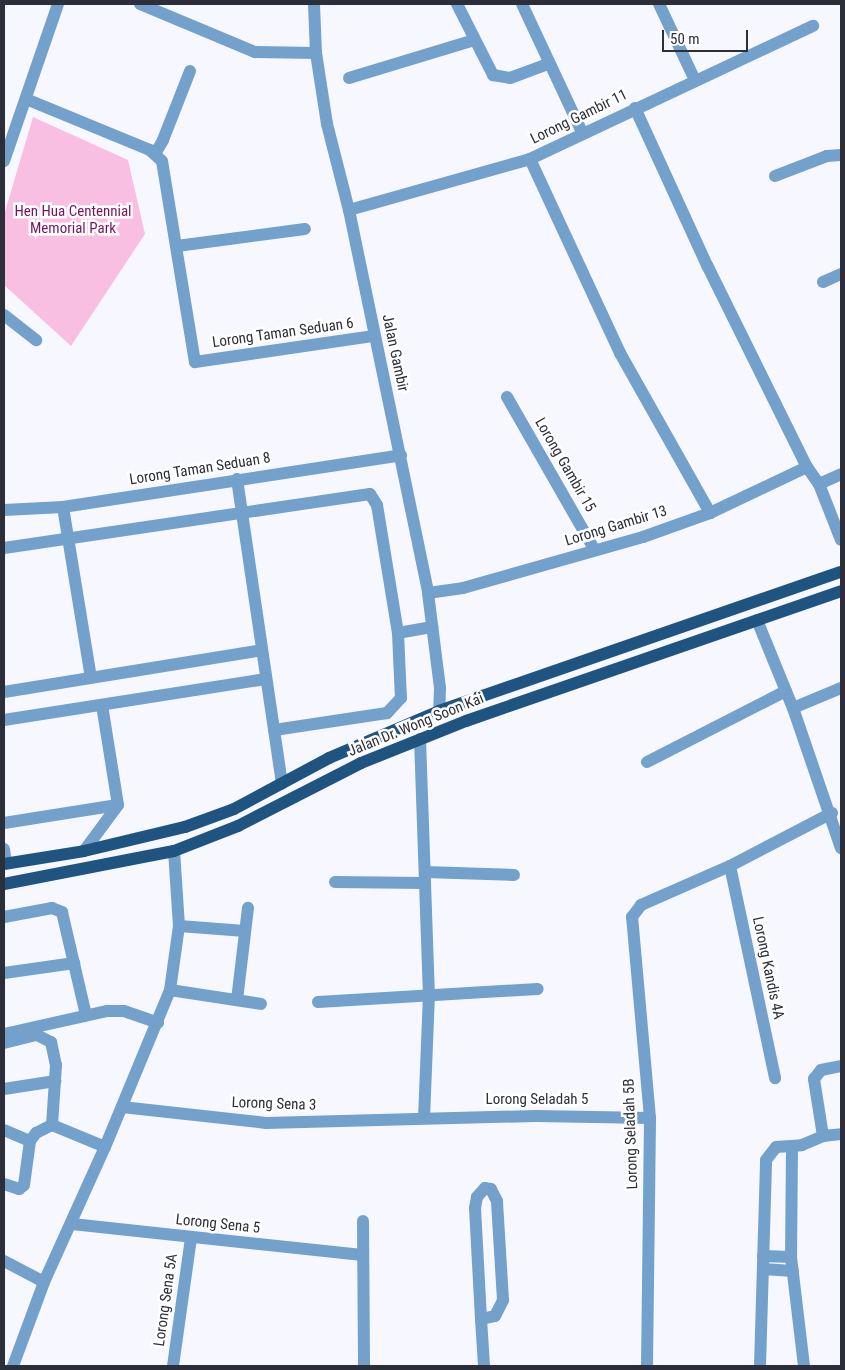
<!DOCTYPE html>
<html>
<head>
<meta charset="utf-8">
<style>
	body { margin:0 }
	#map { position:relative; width:845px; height:1370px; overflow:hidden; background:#f7f8ff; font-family:"Roboto Condensed",sans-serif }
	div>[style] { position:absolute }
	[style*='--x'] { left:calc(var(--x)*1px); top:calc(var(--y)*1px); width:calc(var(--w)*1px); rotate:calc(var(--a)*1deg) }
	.green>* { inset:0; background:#f9bfe2 }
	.minor>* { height:12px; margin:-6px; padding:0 6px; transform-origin:6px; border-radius:6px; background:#73a1cb }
	.tertiary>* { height:12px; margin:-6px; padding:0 6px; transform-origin:6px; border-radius:6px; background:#73a1cb }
	.primary>* { height:12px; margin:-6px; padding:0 6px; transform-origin:6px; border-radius:6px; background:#205480 }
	span { translate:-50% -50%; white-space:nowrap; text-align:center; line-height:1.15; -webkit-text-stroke:5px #fff; paint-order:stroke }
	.street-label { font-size:15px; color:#2c2e3a }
	.park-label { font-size:15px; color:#76155b }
	.frame { position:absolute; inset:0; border:5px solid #2c2e3a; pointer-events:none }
	.scale { position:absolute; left:662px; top:30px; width:86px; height:22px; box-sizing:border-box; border:2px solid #2c2e3a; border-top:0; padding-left:6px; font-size:15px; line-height:18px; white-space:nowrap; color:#2c2e3a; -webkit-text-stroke:4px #fff; paint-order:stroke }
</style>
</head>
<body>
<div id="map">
	<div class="green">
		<i style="clip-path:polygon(33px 117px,128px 160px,145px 234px,71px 346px,4px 285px,4px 215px)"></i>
	</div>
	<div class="minor">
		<i style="--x:314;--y:4;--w:49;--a:87.7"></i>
		<i style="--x:457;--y:4;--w:80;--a:63.1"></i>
		<i style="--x:493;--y:75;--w:17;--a:10"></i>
		<i style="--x:510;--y:78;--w:40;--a:-20.2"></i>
		<i style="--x:522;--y:4;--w:141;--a:64.9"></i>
		<i style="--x:659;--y:4;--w:84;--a:64.7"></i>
		<i style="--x:349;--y:78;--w:131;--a:-16.9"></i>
		<i style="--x:26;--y:99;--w:134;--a:22.4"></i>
		<i style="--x:150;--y:150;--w:16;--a:43"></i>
		<i style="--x:162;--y:161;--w:204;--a:80.7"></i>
		<i style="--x:195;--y:362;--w:181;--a:-8.3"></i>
		<i style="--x:635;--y:108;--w:173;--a:65.4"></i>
		<i style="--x:707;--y:265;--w:225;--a:63.7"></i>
		<i style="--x:807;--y:467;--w:21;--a:55"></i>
		<i style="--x:819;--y:484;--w:60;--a:68.6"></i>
		<i style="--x:155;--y:154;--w:16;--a:-60"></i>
		<i style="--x:163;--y:140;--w:74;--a:-68.6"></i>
		<i style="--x:530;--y:159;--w:214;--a:65.1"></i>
		<i style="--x:620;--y:353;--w:184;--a:60.6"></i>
		<i style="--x:4;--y:161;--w:166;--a:-71"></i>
		<i style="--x:775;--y:176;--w:56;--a:-21"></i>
		<i style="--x:827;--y:156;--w:14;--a:-4"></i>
		<i style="--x:349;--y:210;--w:188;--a:-15.7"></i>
		<i style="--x:530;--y:159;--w:313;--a:-25.2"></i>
		<i style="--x:177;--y:246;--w:129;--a:-7.6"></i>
		<i style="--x:823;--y:282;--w:20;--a:-24"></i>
		<i style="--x:4;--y:315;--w:41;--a:38"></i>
		<i style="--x:507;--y:397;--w:175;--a:60.2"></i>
		<i style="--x:237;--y:479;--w:308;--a:81.6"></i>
		<i style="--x:819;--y:484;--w:24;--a:-24"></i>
		<i style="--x:63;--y:507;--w:173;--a:80.7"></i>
		<i style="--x:4;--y:510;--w:59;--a:-2.9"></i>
		<i style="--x:63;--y:507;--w:342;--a:-8.7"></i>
		<i style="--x:4;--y:548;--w:370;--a:-8.4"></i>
		<i style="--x:370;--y:494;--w:13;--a:58"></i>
		<i style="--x:377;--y:505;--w:130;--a:80.7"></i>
		<i style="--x:398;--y:633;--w:65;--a:87.4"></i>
		<i style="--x:401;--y:698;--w:21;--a:133"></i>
		<i style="--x:387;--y:713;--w:114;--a:171.4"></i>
		<i style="--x:428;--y:593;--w:35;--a:-8"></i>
		<i style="--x:463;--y:588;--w:187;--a:-15.8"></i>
		<i style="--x:643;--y:537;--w:71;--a:-19.7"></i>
		<i style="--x:710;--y:513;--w:107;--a:-25.4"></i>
		<i style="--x:757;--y:620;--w:95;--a:67.8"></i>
		<i style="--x:793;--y:708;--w:148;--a:71.1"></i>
		<i style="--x:398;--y:633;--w:35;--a:-10"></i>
		<i style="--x:4;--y:692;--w:261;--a:-9.2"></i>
		<i style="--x:793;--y:708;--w:52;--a:-22.6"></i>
		<i style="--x:4;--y:720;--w:265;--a:-8.9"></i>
		<i style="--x:420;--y:739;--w:255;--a:88"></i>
		<i style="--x:429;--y:994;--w:123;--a:92.3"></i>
		<i style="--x:647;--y:762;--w:156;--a:-27.1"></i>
		<i style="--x:4;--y:823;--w:115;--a:-9"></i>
		<i style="--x:4;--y:849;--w:14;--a:82"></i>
		<i style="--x:84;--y:851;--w:57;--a:-53.5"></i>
		<i style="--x:118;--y:805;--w:101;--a:-99.1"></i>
		<i style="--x:730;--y:866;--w:217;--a:78"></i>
		<i style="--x:425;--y:872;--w:89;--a:1.9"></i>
		<i style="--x:335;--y:882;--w:89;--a:0.6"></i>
		<i style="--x:4;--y:917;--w:49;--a:-10.6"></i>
		<i style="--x:52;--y:908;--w:11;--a:22"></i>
		<i style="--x:62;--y:912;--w:106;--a:76.9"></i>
		<i style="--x:179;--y:926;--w:66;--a:4.3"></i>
		<i style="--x:4;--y:973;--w:71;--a:-8.1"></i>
		<i style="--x:170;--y:990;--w:92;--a:8.7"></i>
		<i style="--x:237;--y:1000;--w:93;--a:-83.2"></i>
		<i style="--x:318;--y:1002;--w:220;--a:-3.4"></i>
		<i style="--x:4;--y:1034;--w:106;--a:-12.6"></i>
		<i style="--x:107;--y:1011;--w:17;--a:0"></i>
		<i style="--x:124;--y:1011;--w:36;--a:19"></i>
		<i style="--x:4;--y:1043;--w:34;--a:-14"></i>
		<i style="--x:37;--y:1035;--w:16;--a:27"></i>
		<i style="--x:51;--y:1042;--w:24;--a:78"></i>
		<i style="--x:56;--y:1065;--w:60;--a:93.8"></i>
		<i style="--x:4;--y:1089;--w:52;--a:-8.9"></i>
		<i style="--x:122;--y:1107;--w:145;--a:6.3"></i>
		<i style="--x:266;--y:1123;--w:270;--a:-1.5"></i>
		<i style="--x:536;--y:1116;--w:114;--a:1"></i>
		<i style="--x:4;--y:1130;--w:28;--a:23"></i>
		<i style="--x:30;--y:1141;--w:10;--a:-53"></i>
		<i style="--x:36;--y:1133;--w:18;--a:-27"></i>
		<i style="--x:52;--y:1125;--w:57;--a:22.5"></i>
		<i style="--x:823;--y:1136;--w:58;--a:-99"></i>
		<i style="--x:814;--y:1079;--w:11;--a:-52"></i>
		<i style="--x:821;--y:1070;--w:20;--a:-11"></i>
		<i style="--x:792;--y:1147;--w:110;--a:90.5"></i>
		<i style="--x:791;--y:1257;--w:110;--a:83.2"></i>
		<i style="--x:4;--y:1184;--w:16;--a:18"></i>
		<i style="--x:19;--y:1189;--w:6;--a:-39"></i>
		<i style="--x:24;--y:1185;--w:44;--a:-82.2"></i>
		<i style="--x:363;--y:1221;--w:145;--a:89.6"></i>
		<i style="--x:72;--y:1224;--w:292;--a:6.1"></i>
		<i style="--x:763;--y:1256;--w:28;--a:2"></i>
		<i style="--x:4;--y:1261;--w:45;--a:27.7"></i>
		<i style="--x:763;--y:1269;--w:30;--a:4"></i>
		<i style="--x:481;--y:1319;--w:14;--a:-12"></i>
		<i style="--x:495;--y:1316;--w:18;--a:-63"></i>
		<i style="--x:503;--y:1300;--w:99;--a:-93.5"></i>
		<i style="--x:497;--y:1201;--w:13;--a:-117"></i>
		<i style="--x:491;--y:1189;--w:6;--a:-171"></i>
		<i style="--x:485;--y:1188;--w:12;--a:132"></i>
		<i style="--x:477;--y:1197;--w:11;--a:100"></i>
		<i style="--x:475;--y:1208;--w:111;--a:86.9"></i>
		<i style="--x:481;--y:1319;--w:47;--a:86.3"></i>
		<i style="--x:173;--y:1366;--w:129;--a:-82"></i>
		<i style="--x:647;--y:1366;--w:248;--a:-89.3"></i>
		<i style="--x:650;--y:1118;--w:202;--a:-95.1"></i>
		<i style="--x:632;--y:917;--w:15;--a:-53"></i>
		<i style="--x:641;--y:905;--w:97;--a:-23.7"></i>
		<i style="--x:730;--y:866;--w:115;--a:-27.5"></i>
		<i style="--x:760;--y:1366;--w:206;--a:-88.3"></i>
		<i style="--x:766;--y:1160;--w:16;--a:-52"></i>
		<i style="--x:776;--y:1147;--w:26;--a:-4"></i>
		<i style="--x:802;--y:1145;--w:23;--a:-23"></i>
		<i style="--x:823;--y:1136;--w:18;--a:-6"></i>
	</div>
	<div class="tertiary">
		<i style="--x:140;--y:4;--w:125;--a:22.7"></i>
		<i style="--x:255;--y:52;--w:61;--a:0.9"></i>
		<i style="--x:316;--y:53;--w:72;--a:81.2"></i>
		<i style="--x:327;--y:124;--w:89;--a:75.7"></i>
		<i style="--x:349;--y:210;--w:391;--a:78.3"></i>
		<i style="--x:428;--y:593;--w:96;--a:82.8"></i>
		<i style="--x:440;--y:688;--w:23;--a:92"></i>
		<i style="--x:13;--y:1366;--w:90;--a:-69.7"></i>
		<i style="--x:44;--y:1282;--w:148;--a:-65.7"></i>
		<i style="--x:105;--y:1147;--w:170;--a:-67.5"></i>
		<i style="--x:170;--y:990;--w:65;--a:-82"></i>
		<i style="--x:179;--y:926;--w:75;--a:-93.8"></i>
	</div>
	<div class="primary">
		<i style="--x:4;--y:864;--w:81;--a:-9.2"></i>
		<i style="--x:84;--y:851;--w:104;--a:-13.4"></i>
		<i style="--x:185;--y:827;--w:52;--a:-20.2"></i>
		<i style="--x:234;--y:809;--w:108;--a:-28.2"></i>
		<i style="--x:329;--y:758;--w:120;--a:-23.1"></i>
		<i style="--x:439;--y:711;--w:425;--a:-19.1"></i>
		<i style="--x:4;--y:884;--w:173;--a:-11"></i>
		<i style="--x:174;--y:851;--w:69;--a:-21.3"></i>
		<i style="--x:238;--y:826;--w:138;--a:-27.1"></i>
		<i style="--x:361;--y:763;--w:113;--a:-21.8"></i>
		<i style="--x:466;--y:721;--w:397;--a:-19.1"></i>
	</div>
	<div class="street-label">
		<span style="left:579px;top:117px;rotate:-26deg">Lorong Gambir 11</span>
		<span style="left:283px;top:333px;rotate:-8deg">Lorong Taman Seduan 6</span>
		<span style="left:395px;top:353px;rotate:78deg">Jalan Gambir</span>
		<span style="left:565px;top:465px;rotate:60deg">Lorong Gambir 15</span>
		<span style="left:200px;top:469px;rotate:-9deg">Lorong Taman Seduan 8</span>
		<span style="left:616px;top:526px;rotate:-17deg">Lorong Gambir 13</span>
		<span style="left:416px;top:725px;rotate:-22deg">Jalan Dr. Wong Soon Kai</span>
		<span style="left:768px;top:968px;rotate:78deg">Lorong Kandis 4A</span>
		<span style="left:537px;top:1100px">Lorong Seladah 5</span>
		<span style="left:274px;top:1104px;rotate:2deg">Lorong Sena 3</span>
		<span style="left:631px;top:1134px;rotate:-92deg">Lorong Seladah 5B</span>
		<span style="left:218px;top:1224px;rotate:6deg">Lorong Sena 5</span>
		<span style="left:166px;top:1300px;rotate:-82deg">Lorong Sena 5A</span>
	</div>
	<div class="park-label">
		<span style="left:73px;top:220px">Hen Hua Centennial<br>Memorial Park</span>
	</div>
	<div class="frame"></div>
	<div class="scale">50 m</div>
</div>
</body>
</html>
